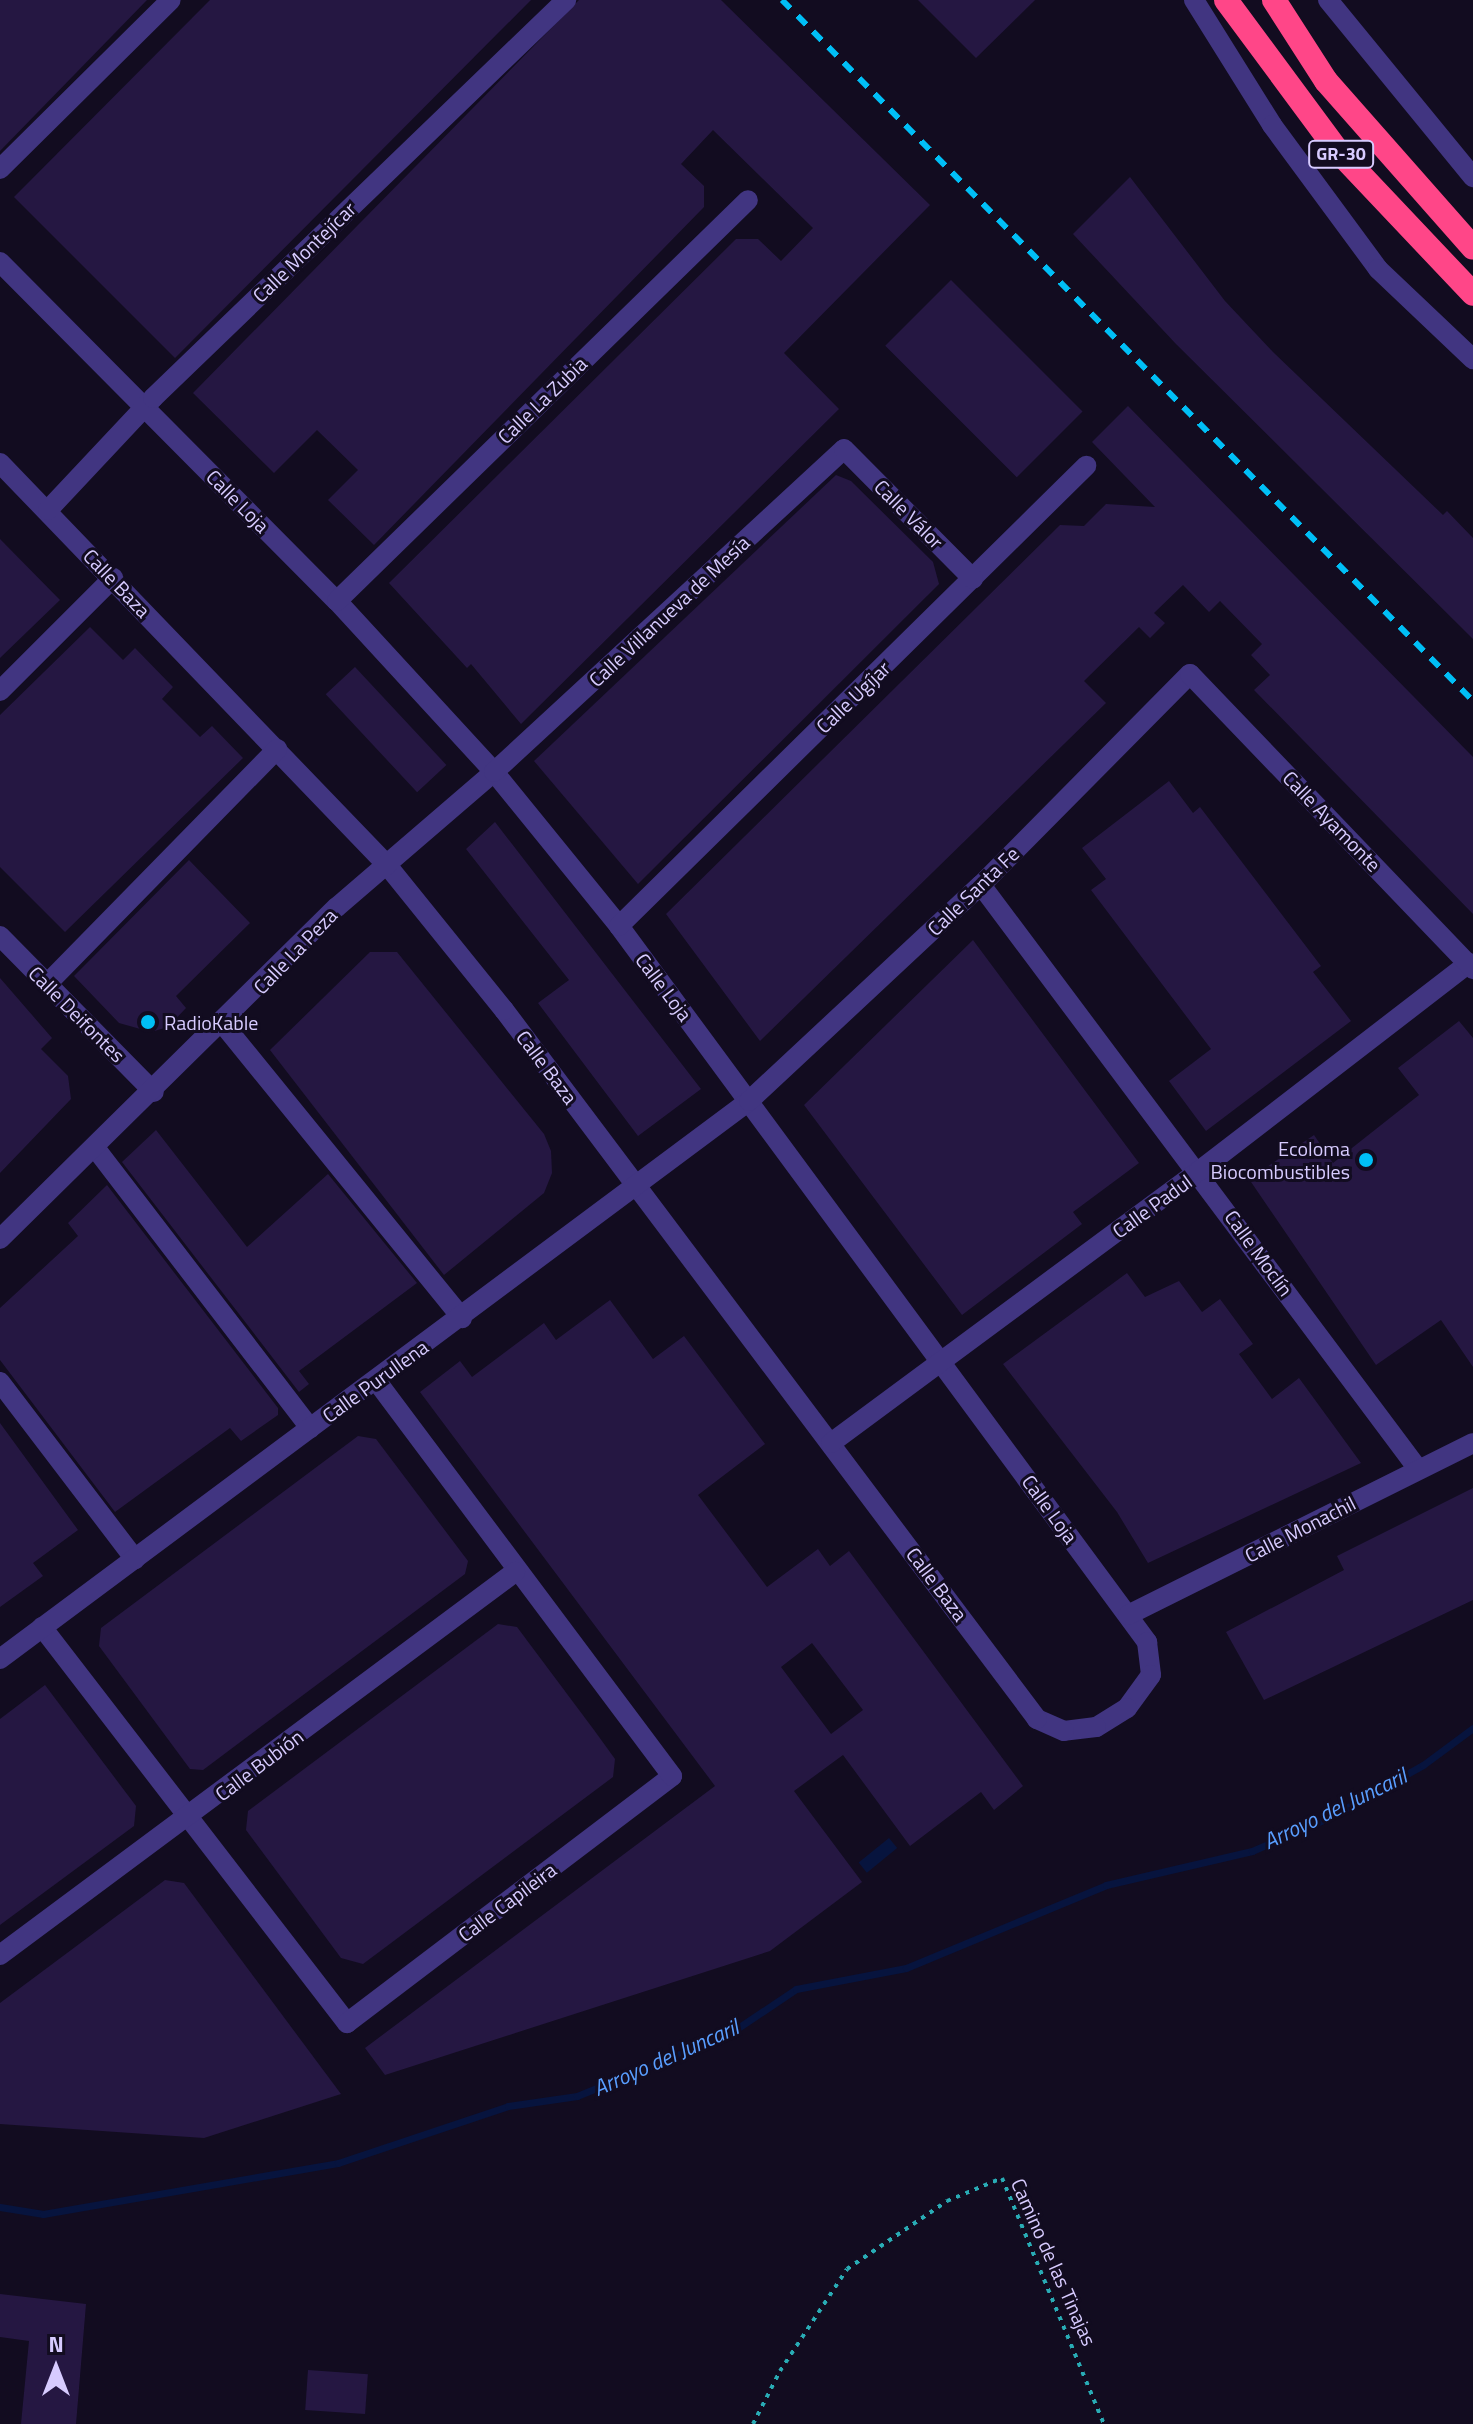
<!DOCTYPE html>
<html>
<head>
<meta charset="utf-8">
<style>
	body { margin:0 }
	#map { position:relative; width:1473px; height:2424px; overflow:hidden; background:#120c20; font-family:"Titillium Web",sans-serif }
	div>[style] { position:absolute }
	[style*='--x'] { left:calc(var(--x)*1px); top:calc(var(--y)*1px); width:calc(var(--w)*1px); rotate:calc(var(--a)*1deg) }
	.water>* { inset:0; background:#07143e; transform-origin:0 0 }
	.stream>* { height:7px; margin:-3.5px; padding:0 3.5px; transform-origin:3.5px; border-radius:3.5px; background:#07143e }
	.building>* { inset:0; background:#251742; transform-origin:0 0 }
	.path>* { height:4px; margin-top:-2px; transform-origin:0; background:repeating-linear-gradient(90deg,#29acb5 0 4px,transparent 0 10px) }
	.minor>* { height:20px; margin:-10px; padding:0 10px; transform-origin:10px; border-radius:10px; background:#413581 }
	.highway>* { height:24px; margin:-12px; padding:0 12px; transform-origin:12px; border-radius:12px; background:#ff4688 }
	.rail>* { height:6px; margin-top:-3px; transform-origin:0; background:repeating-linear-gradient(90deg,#00bff6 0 12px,transparent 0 22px) }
	.dots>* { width:22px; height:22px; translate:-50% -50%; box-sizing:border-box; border:4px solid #120c20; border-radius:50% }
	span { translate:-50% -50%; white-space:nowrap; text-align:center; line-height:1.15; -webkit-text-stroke:6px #120c20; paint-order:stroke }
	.shield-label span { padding:2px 6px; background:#120c20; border:2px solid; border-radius:6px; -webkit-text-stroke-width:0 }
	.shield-label { font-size:18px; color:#d7cbff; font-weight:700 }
	.street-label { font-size:20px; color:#d7cbff }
	.poi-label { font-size:20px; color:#d7cbff }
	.left { translate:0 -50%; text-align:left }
	.right { translate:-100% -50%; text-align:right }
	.water-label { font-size:22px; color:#599eff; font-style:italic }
	.north { position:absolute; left:16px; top:2328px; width:80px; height:80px; -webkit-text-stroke:6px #120c20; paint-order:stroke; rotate:0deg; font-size:22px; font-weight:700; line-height:32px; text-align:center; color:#d7cbff }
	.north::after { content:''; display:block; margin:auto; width:28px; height:36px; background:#d7cbff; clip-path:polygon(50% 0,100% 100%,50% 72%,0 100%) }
</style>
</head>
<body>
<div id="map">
	<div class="water">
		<i style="left:889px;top:1838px;width:13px;height:39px;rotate:51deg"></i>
	</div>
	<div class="stream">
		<i style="--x:0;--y:2207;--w:44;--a:9.2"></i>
		<i style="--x:43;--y:2214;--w:299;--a:-9.8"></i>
		<i style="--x:338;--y:2163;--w:179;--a:-18.5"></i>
		<i style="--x:508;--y:2106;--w:70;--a:-8.2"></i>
		<i style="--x:577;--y:2096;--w:164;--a:-22.2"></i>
		<i style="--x:729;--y:2034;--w:81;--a:-33.9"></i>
		<i style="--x:796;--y:1989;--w:112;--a:-10.8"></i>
		<i style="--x:906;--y:1968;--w:217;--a:-22.5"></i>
		<i style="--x:1106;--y:1885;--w:150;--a:-13.1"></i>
		<i style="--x:1252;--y:1851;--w:87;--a:-23.6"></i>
		<i style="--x:1332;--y:1816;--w:104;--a:-29.3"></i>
		<i style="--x:1423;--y:1765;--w:62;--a:-36.5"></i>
	</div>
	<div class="building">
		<i style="clip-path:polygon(0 0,147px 0,0 151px)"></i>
		<i style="clip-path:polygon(210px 0,531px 0,175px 358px,14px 197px)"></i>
		<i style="clip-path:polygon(579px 0,721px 0,930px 205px,784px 353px,839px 409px,521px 724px,471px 664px,467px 668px,389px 583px,736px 239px,758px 239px,781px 261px,813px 228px,713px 130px,681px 164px,704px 186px,704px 207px,374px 545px,328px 500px,358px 470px,317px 430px,274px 473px,193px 393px)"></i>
		<i style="clip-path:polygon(918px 0,1035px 0,976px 58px)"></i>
		<i style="clip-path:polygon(1130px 177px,1225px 301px,1273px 352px,1443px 515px,1447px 511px,1473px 538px,1473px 639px,1176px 344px,1073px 234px)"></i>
		<i style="left:951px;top:280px;width:186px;height:93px;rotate:45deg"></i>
		<i style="clip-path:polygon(1128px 406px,1473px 757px,1473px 914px,1254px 690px,1270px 675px,1251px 655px,1262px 644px,1220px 601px,1209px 612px,1183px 585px,1154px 613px,1165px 623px,1150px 638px,1139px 627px,1084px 681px,1106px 703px,760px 1041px,666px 914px,1060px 525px,1084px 526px,1106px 504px,1155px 507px,1092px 442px)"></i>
		<i style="clip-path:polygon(836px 475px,851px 481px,933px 562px,939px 584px,638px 884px,534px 761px)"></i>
		<i style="clip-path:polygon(0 539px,60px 600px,0 658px)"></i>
		<i style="clip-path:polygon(90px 627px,123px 660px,135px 648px,173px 687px,162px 699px,200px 737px,212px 726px,243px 758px,65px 932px,0 867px,0 715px)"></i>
		<i style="left:355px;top:667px;width:134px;height:40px;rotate:47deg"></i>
		<i style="clip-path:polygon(1169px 781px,1193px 813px,1200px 807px,1321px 966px,1313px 972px,1351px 1021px,1206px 1131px,1169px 1081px,1211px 1049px,1091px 890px,1106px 879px,1082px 848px)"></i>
		<i style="clip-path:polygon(495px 822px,701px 1089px,638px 1136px,538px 1003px,569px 980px,466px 849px)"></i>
		<i style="clip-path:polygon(189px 860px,250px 923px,176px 996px,186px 1008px,168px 1027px,151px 1032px,119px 1023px,74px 976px)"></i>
		<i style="clip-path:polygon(973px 940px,1139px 1163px,1073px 1212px,1082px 1224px,962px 1315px,804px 1105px)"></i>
		<i style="clip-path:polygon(370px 952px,397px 952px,544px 1134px,551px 1151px,552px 1173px,544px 1193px,444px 1275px,270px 1050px)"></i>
		<i style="clip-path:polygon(0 978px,52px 1038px,41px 1049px,68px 1076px,71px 1099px,0 1173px)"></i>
		<i style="clip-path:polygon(1459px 1021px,1473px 1038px,1473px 1367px,1441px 1320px,1376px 1365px,1249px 1179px,1314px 1135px,1333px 1163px,1419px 1095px,1398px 1068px)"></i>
		<i style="clip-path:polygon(156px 1130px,247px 1247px,328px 1174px,417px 1283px,299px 1371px,309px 1384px,299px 1392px,122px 1162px)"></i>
		<i style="clip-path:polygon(107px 1185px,278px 1408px,278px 1415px,241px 1441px,230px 1428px,115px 1512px,0 1360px,0 1308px,78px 1236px,68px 1223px)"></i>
		<i style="clip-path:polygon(1127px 1273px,1145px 1297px,1179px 1281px,1202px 1312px,1220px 1299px,1253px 1344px,1239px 1354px,1272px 1399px,1299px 1378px,1361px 1463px,1148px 1563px,1117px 1512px,1003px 1364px)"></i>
		<i style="clip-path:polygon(evenodd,610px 1300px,653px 1359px,684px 1336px,765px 1444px,698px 1495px,767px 1587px,818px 1549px,830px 1566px,849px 1551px,1023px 1786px,994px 1810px,981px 1792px,910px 1846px,843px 1755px,794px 1791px,862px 1882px,770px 1951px,385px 2075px,365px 2048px,715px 1786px,420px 1392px,460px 1361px,472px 1377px,544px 1323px,556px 1340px,610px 1300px,812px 1643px,863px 1710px,831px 1734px,781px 1667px,812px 1643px)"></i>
		<i style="clip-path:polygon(0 1423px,78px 1530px,33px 1563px,43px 1576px,0 1607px)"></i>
		<i style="clip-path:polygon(358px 1436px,376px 1439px,468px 1561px,465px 1574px,203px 1770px,190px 1769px,99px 1646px,101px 1628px)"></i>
		<i style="clip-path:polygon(1473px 1488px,1473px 1600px,1264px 1700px,1226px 1632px,1344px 1570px,1337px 1556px)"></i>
		<i style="clip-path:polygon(498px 1624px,517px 1627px,594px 1730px,615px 1759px,613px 1777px,363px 1964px,341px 1958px,246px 1830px,248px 1811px)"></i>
		<i style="clip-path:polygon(45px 1685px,136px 1806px,134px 1826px,0 1925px,0 1719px)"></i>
		<i style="clip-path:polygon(165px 1880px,184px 1883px,341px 2094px,204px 2138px,0 2124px,0 2003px)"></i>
		<i style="clip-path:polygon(0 2294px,86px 2304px,76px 2424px,21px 2424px,29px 2341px,0 2337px)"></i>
		<i style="left:308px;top:2370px;width:60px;height:40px;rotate:4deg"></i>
	</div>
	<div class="path">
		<i style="--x:753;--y:2424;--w:59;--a:-63"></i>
		<i style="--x:780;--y:2371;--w:122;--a:-56.7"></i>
		<i style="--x:847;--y:2269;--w:121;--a:-34.2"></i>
		<i style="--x:947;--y:2201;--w:60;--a:-22.7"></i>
		<i style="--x:1002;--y:2178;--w:266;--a:67.5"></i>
	</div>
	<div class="minor">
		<i style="--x:1194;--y:0;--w:147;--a:58"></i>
		<i style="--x:1272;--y:125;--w:179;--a:53.6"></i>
		<i style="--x:1378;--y:269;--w:131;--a:43.5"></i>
		<i style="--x:1328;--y:0;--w:229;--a:50.7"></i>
		<i style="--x:0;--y:169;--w:240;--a:-44.7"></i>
		<i style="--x:0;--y:262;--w:478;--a:45.2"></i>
		<i style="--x:337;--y:601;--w:232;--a:47.4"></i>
		<i style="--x:494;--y:772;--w:198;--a:50.9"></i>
		<i style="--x:619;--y:926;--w:890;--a:53.59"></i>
		<i style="--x:1147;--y:1642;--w:33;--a:83"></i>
		<i style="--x:1151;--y:1675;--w:41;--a:126"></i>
		<i style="--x:1127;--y:1708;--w:36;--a:148"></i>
		<i style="--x:1096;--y:1727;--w:32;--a:173"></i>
		<i style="--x:1064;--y:1731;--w:30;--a:-156"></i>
		<i style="--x:1037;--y:1719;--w:887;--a:-126.93"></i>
		<i style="--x:504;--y:1010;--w:186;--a:-128.9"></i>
		<i style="--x:387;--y:865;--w:558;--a:-133.91"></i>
		<i style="--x:48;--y:510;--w:154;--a:-46.8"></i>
		<i style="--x:153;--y:398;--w:574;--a:-43.94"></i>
		<i style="--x:337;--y:601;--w:574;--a:-44.29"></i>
		<i style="--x:0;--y:691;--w:160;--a:-45"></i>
		<i style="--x:981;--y:885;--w:729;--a:53.19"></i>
		<i style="--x:619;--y:926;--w:656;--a:-44.57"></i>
		<i style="--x:0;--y:936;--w:219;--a:45.4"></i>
		<i style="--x:47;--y:984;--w:329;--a:-45.6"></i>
		<i style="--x:223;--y:1024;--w:379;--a:50.9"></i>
		<i style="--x:96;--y:1149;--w:352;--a:52.5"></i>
		<i style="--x:0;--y:1239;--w:473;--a:-44.6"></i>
		<i style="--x:337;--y:907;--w:207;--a:-40.7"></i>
		<i style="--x:494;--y:772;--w:476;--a:-42.7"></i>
		<i style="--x:844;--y:449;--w:183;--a:45.2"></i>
		<i style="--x:0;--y:1382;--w:223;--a:52.7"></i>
		<i style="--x:831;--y:1443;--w:458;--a:-36.5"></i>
		<i style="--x:1199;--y:1171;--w:341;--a:-37.6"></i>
		<i style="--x:1128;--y:1615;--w:385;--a:-26.5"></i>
		<i style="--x:42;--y:1627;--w:500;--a:52.4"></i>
		<i style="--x:347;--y:2023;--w:408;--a:-37.2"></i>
		<i style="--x:672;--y:1776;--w:492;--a:-126.8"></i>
		<i style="--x:0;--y:1659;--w:934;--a:-36.69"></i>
		<i style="--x:749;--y:1101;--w:317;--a:-43"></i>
		<i style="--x:981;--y:885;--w:297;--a:-45.3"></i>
		<i style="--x:1190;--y:674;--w:409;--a:46.2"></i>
		<i style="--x:0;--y:1955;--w:642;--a:-36.64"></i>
	</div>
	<div class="highway">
		<i style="--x:1226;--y:0;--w:187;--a:53.5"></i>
		<i style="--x:1337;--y:150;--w:198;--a:46.6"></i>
		<i style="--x:1274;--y:0;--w:96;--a:57.3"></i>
		<i style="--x:1326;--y:81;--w:222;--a:48.6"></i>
	</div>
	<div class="rail">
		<i style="--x:782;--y:0;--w:984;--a:45.41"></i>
	</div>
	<div class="dots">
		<i style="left:148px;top:1022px;background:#00bff6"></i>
		<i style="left:1366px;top:1160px;background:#00bff6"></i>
	</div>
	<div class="shield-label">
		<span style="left:1341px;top:154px">GR-30</span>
	</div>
	<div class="street-label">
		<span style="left:304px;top:252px;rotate:-44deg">Calle Montejícar</span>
		<span style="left:542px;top:400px;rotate:-44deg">Calle La Zubia</span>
		<span style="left:238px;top:501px;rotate:45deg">Calle Loja</span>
		<span style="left:909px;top:514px;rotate:45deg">Calle Válor</span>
		<span style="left:117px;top:583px;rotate:46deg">Calle Baza</span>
		<span style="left:669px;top:611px;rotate:-43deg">Calle Villanueva de Mesía</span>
		<span style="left:853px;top:697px;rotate:-44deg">Calle Ugíjar</span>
		<span style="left:1332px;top:821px;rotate:46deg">Calle Ayamonte</span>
		<span style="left:973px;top:891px;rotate:-44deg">Calle Santa Fe</span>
		<span style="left:295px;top:951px;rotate:-46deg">Calle La Peza</span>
		<span style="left:664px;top:987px;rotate:53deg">Calle Loja</span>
		<span style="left:77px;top:1014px;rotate:45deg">Calle Deifontes</span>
		<span style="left:547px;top:1067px;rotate:53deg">Calle Baza</span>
		<span style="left:1152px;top:1206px;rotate:-36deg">Calle Padul</span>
		<span style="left:1259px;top:1253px;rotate:54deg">Calle Moclín</span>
		<span style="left:375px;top:1381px;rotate:-36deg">Calle Purullena</span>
		<span style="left:1050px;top:1509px;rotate:54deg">Calle Loja</span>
		<span style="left:1300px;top:1529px;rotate:-27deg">Calle Monachil</span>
		<span style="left:937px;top:1584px;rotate:53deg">Calle Baza</span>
		<span style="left:259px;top:1765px;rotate:-37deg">Calle Bubión</span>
		<span style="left:507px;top:1902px;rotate:-37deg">Calle Capileira</span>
		<span style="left:1054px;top:2262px;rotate:66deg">Camino de las Tinajas</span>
	</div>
	<div class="poi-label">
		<span class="left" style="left:164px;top:1022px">RadioKable</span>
		<span class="right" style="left:1350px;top:1160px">Ecoloma<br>Biocombustibles</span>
	</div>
	<div class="water-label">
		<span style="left:1335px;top:1809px;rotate:-26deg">Arroyo del Juncaril</span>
		<span style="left:666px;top:2058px;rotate:-24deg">Arroyo del Juncaril</span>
	</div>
	<div class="north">N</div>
</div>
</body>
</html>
